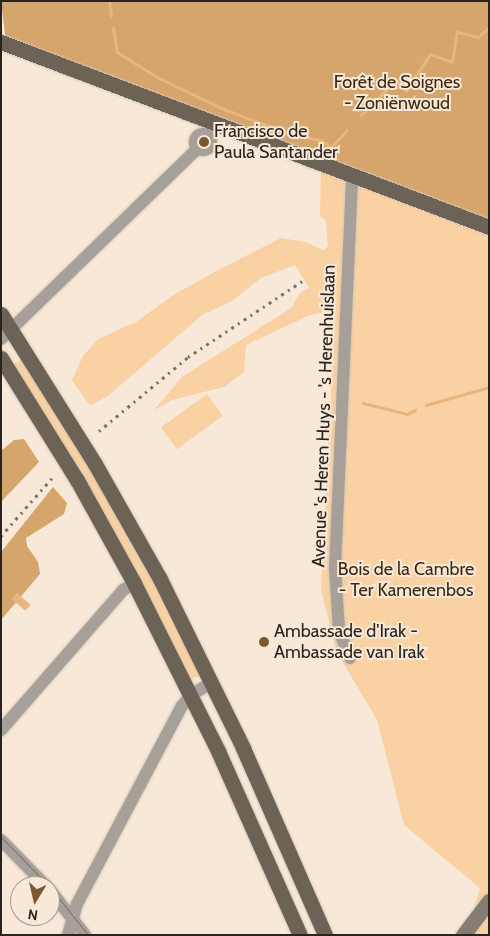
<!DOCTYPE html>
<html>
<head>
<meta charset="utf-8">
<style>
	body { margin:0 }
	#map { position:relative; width:490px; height:936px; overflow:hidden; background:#f7e8d8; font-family:Cabin,sans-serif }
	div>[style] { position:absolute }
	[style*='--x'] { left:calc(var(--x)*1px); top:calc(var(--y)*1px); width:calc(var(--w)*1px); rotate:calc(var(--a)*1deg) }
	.green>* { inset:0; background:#fad1a2; transform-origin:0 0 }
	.forest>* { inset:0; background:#d5a56c }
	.water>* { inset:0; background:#e6b67c; transform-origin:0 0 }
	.stream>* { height:3px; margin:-1.5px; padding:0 1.5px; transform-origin:1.5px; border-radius:1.5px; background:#e6b67c }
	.roads { filter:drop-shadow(0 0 1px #d2c5b7) drop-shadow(0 0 1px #d2c5b7) }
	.street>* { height:12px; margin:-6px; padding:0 6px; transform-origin:6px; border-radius:6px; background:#a6a099 }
	.street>.ring { margin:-6px; padding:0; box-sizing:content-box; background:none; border:12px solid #a6a099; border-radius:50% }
	.secondary>* { height:15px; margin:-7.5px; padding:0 7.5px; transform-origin:7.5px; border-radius:7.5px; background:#857c72 }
	.primary>* { height:15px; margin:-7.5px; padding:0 7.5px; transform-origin:7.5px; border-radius:7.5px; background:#6d6256 }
	.tram>* { height:1px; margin:-0.5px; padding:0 0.5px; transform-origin:0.5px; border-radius:0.5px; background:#786f65 }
	.rail>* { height:3px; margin-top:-1.5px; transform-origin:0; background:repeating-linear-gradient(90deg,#786f65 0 2.5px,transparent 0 7.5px) }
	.dots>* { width:14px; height:14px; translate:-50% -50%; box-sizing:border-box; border:2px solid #f7e8d8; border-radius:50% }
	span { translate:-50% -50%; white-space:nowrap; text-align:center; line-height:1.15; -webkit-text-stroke:4px #f7e8d8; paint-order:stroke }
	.park-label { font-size:18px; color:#3c280e }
	.poi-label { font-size:18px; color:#2a241e }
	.left { translate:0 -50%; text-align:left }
	.street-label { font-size:18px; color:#2a241e }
	.frame { position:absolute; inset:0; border:2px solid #2a241e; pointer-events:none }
	.north { position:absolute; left:10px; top:876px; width:50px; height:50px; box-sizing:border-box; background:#f7e8d8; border:1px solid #a59a8e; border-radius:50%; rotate:189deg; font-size:14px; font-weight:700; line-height:20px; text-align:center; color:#2a241e }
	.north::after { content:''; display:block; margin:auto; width:18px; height:22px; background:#7a5930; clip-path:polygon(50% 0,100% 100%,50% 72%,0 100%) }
</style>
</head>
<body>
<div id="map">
	<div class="green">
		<i style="clip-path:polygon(321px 163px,489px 229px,489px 935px,467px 935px,480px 888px,404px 825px,377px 720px,336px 651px,321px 589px,335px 311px,310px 315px,246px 345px,244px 372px,224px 387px,172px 400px,154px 410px,182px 377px,291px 308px,300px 293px,309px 288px,295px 265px,261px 278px,232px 301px,202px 315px,109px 395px,90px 406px,72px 380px,83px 356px,98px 339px,136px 322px,172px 296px,218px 270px,281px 238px,305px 242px,324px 250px,328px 246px,326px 221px,320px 216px)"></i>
		<i style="clip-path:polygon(24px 358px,130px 535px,200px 676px,189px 679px,12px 365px)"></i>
		<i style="left:207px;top:394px;width:27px;height:57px;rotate:54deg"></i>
	</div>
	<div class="forest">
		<i style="clip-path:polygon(1px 1px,489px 1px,489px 229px,6px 42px)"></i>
		<i style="clip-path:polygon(24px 439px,39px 462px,1px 502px,1px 451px,14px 440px)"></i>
		<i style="clip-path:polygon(53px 487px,67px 503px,64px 514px,26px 538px,27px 546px,38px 562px,40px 574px,1px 620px,1px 552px)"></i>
	</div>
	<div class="water">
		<i style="left:17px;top:593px;width:18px;height:8px;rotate:41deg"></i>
	</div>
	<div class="stream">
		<i style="--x:109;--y:1;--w:15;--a:82"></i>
		<i style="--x:113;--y:28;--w:24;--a:81"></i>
		<i style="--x:117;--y:52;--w:47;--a:32"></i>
		<i style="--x:157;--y:77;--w:71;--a:25.8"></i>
		<i style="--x:221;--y:108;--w:71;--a:20.7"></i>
		<i style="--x:287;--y:133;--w:35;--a:12"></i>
		<i style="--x:321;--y:140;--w:21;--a:35"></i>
		<i style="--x:361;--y:115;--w:49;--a:-45"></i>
		<i style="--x:396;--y:80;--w:15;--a:48"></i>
		<i style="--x:406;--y:91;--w:44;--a:-57"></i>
		<i style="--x:430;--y:54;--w:23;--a:20"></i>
		<i style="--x:452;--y:62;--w:30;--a:-81"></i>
		<i style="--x:457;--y:32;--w:22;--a:13"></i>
		<i style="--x:478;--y:37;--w:15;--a:-42"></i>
		<i style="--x:331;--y:147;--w:23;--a:-47"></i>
		<i style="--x:363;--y:403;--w:45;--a:14"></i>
		<i style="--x:407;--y:414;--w:9;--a:-27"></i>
		<i style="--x:426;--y:405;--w:66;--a:-15.9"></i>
	</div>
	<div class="roads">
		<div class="street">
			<i class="ring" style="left:195px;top:134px;width:4px;height:4px"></i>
			<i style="--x:1;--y:339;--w:272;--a:-44.1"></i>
			<i style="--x:350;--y:658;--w:29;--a:-112"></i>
			<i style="--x:339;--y:631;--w:63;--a:-93.6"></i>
			<i style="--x:335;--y:568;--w:394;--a:-87.5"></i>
			<i style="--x:1;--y:730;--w:186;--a:-48.9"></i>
			<i style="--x:123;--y:590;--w:13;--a:-32"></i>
			<i style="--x:1;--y:840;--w:64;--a:45.6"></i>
			<i style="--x:50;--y:890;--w:57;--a:52.1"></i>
			<i style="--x:68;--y:935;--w:32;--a:-74"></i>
			<i style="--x:77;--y:904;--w:224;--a:-62.1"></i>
			<i style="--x:182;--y:706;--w:14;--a:-51"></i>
			<i style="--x:191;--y:695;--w:23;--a:-31"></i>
		</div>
		<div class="secondary">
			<i style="--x:463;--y:935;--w:43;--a:-52.6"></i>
		</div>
		<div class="primary">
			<i style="--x:1;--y:42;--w:522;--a:20.76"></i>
			<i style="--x:1;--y:314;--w:177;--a:57.9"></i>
			<i style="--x:95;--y:464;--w:132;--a:60.5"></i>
			<i style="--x:160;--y:579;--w:188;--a:63.8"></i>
			<i style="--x:243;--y:748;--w:204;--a:66.3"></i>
			<i style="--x:1;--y:358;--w:144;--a:58.1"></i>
			<i style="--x:77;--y:480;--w:118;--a:61"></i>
			<i style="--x:134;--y:583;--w:188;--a:63.4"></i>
			<i style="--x:218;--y:751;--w:201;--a:66"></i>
		</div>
	</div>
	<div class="tram">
		<i style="--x:1;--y:837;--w:69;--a:45.6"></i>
		<i style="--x:50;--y:887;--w:61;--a:51.6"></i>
	</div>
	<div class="rail">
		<i style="--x:99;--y:431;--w:116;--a:-39.7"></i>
		<i style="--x:188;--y:357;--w:139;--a:-33.6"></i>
		<i style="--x:1;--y:536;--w:77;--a:-48.7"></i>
	</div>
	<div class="dots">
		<i style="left:204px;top:142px;background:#7a5930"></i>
		<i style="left:264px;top:642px;background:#7a5930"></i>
	</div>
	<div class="park-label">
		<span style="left:397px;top:93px">Forêt de Soignes<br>- Zoniënwoud</span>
		<span style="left:406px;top:580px">Bois de la Cambre<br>- Ter Kamerenbos</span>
	</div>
	<div class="poi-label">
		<span class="left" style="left:214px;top:142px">Francisco de<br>Paula Santander</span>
		<span class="left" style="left:274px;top:642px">Ambassade d'Irak -<br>Ambassade van Irak</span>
	</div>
	<div class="street-label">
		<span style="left:324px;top:416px;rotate:-88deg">Avenue 's Heren Huys - 's Herenhuislaan</span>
	</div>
	<div class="frame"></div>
	<div class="north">N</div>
</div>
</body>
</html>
